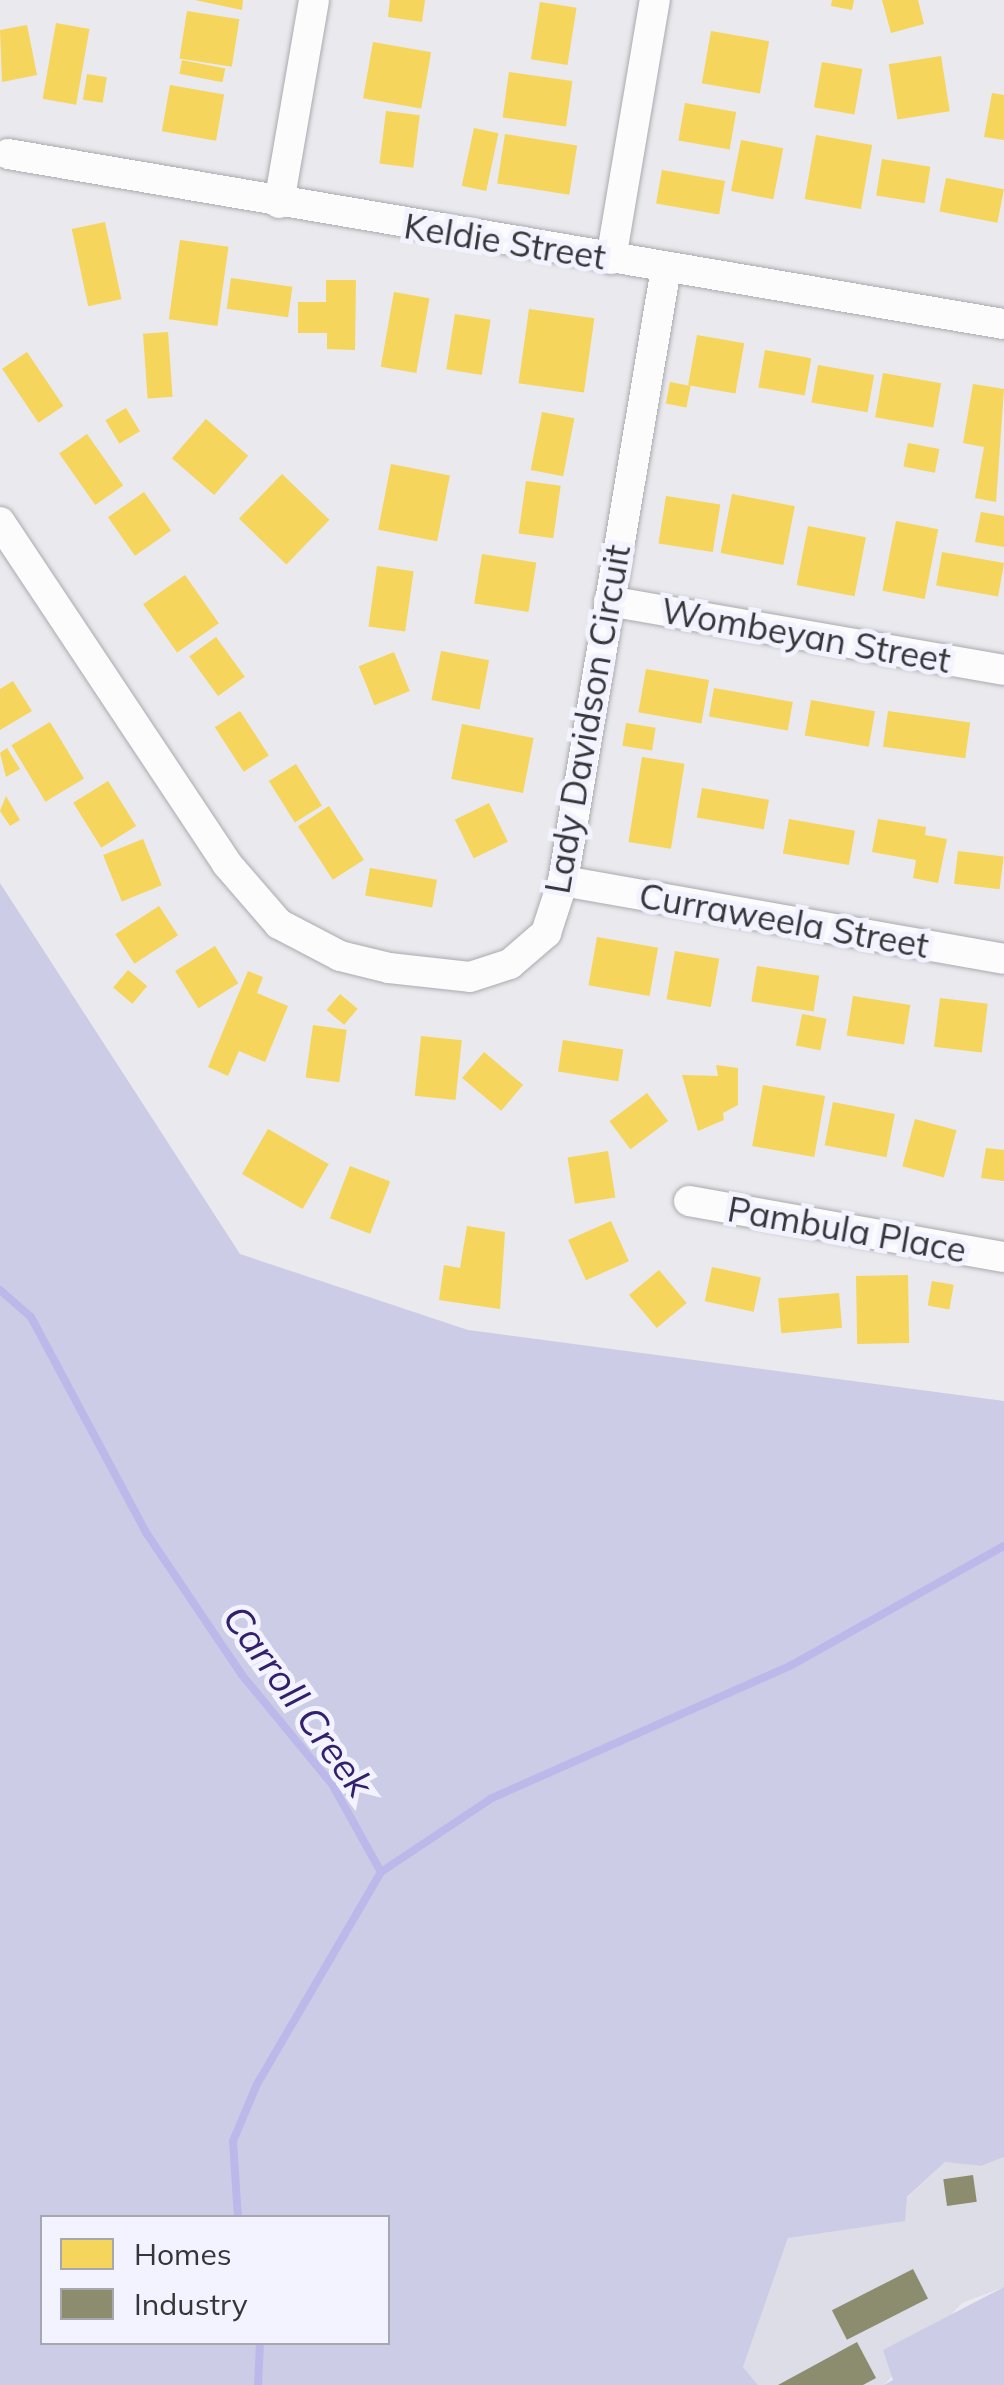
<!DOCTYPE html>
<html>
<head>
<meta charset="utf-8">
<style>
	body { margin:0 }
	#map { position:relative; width:1004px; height:2385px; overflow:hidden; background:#e9e9ee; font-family:Mulish,sans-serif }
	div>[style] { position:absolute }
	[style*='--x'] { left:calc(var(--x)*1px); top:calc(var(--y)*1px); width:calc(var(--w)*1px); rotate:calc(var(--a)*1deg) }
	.built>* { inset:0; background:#dddde8 }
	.green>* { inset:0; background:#cdcce6 }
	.homes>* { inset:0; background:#f6d55c; transform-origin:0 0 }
	.industry>* { inset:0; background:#8c8c6e; transform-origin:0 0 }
	.stream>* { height:8px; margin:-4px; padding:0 4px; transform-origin:4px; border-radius:4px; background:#bcb9ea }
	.roads { filter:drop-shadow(0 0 2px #aaaaaf) drop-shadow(0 0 2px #aaaaaf) }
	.minor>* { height:30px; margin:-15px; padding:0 15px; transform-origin:15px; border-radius:15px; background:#fcfcfc }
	span { translate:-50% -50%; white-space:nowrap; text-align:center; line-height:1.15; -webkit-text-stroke:10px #f3f3ff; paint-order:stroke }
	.street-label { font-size:35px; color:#35353a }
	.water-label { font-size:38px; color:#32206e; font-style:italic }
	.legend { position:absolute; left:40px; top:2215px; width:350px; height:130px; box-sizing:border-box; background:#f3f3ff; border:2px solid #a7a7b0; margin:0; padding:12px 18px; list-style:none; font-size:30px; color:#35353a }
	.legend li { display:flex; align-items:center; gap:20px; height:50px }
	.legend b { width:50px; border:2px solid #a7a7b0 }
</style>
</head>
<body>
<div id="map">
	<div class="built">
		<i style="clip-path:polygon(1004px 2157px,1004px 2287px,962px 2303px,884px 2385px,758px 2385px,743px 2367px,788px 2238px,907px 2198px,945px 2162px,981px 2166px)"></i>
	</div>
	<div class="green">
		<i style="clip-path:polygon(evenodd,0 883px,240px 1254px,468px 1330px,1004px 1401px,1004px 2157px,981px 2166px,945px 2162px,907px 2197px,905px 2221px,788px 2238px,743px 2367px,758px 2385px,0 2385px,0 883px,42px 2218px,388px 2218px,388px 2342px,42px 2342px,42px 2218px)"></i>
		<i style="clip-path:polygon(1004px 2287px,1004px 2385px,884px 2385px,893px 2380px,883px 2350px)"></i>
	</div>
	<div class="homes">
		<i style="clip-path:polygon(195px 0,243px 0,242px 10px)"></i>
		<i style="clip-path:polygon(390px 0,425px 0,422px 22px,388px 17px)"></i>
		<i style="clip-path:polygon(832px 0,854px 0,852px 10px,831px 6px)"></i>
		<i style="clip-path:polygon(882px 0,918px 0,924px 24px,891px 33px)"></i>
		<i style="left:540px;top:2px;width:37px;height:58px;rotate:9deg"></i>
		<i style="left:187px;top:11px;width:53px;height:48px;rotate:9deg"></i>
		<i style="left:56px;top:23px;width:34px;height:77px;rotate:10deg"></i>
		<i style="clip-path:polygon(27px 25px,37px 75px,2px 82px,0 30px)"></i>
		<i style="left:711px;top:31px;width:59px;height:53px;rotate:10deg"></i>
		<i style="left:373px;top:42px;width:59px;height:57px;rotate:10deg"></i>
		<i style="left:941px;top:56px;width:56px;height:53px;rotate:81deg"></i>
		<i style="left:182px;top:60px;width:44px;height:14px;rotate:11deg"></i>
		<i style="left:822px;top:62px;width:41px;height:46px;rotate:10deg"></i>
		<i style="left:509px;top:72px;width:64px;height:46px;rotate:8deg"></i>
		<i style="left:87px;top:74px;width:20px;height:26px;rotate:9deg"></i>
		<i style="left:170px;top:85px;width:55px;height:47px;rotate:10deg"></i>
		<i style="clip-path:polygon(992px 93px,1004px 95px,1004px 140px,984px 137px)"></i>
		<i style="left:685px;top:103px;width:52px;height:38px;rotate:10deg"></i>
		<i style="left:386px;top:111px;width:34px;height:53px;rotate:7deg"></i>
		<i style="left:474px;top:128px;width:25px;height:59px;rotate:12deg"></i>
		<i style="left:505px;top:134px;width:73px;height:50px;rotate:9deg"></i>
		<i style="left:816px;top:135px;width:57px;height:65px;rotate:10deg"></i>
		<i style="left:741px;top:140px;width:43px;height:52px;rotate:11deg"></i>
		<i style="left:882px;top:159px;width:49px;height:37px;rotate:9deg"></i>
		<i style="left:662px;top:170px;width:64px;height:34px;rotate:10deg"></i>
		<i style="left:946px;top:178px;width:59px;height:34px;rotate:11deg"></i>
		<i style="left:105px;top:222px;width:79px;height:34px;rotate:78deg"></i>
		<i style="left:180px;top:240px;width:49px;height:80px;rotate:8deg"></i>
		<i style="left:231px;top:278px;width:62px;height:31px;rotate:8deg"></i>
		<i style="clip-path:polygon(326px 280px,356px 280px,355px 350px,327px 349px,327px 333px,298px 333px,298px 302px,326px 302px)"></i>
		<i style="left:394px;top:292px;width:36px;height:76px;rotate:10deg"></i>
		<i style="left:529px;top:309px;width:66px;height:75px;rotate:8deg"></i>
		<i style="left:455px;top:314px;width:36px;height:56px;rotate:9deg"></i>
		<i style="left:168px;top:332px;width:65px;height:25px;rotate:86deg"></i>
		<i style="left:697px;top:335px;width:48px;height:51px;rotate:10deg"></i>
		<i style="left:765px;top:350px;width:47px;height:38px;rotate:10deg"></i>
		<i style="left:27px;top:352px;width:65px;height:30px;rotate:56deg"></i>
		<i style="left:818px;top:365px;width:57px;height:38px;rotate:10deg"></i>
		<i style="left:883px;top:373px;width:59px;height:45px;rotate:10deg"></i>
		<i style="left:670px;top:382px;width:21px;height:22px;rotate:11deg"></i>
		<i style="clip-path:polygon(973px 384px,1004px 389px,996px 502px,975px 498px,984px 447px,963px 443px)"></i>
		<i style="left:126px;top:408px;width:27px;height:24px;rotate:59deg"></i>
		<i style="left:542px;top:412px;width:33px;height:59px;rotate:11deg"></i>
		<i style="left:206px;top:419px;width:56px;height:52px;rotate:41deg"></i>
		<i style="left:87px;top:434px;width:63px;height:34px;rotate:55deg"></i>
		<i style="left:908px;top:443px;width:32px;height:24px;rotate:11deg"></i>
		<i style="left:391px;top:464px;width:60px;height:67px;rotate:11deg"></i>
		<i style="left:282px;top:474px;width:66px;height:62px;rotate:44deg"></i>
		<i style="left:526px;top:481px;width:35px;height:53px;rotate:8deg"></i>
		<i style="left:144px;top:492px;width:47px;height:44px;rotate:55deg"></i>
		<i style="left:732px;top:494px;width:64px;height:60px;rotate:11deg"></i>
		<i style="left:666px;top:496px;width:55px;height:48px;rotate:9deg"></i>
		<i style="clip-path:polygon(981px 512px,1004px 516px,1004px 547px,975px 542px)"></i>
		<i style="left:896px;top:521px;width:43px;height:71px;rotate:11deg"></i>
		<i style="left:808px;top:526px;width:59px;height:60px;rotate:11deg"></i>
		<i style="left:942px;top:552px;width:63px;height:34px;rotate:10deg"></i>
		<i style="left:482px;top:554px;width:55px;height:50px;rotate:9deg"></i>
		<i style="left:377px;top:566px;width:37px;height:61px;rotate:8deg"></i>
		<i style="left:185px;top:575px;width:59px;height:51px;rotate:55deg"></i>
		<i style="left:216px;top:637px;width:49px;height:33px;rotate:54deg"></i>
		<i style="left:441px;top:651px;width:49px;height:50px;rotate:11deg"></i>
		<i style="left:394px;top:652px;width:42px;height:38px;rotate:68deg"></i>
		<i style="left:646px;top:669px;width:64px;height:44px;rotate:10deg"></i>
		<i style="clip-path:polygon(13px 681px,32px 711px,0 730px,0 689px)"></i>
		<i style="left:714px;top:688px;width:80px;height:29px;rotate:10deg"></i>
		<i style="left:811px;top:700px;width:65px;height:36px;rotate:10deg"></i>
		<i style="left:240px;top:711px;width:53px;height:30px;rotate:57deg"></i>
		<i style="left:888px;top:711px;width:83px;height:36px;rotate:8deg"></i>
		<i style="left:50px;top:722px;width:66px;height:45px;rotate:59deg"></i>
		<i style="left:626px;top:723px;width:30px;height:23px;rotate:9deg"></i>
		<i style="left:462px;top:724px;width:73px;height:56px;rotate:11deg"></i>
		<i style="clip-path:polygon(7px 748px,20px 769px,6px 777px,0 753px)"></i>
		<i style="left:642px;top:757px;width:43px;height:86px;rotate:9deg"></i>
		<i style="left:296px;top:764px;width:49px;height:32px;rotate:58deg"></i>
		<i style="left:108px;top:781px;width:53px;height:41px;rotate:58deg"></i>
		<i style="left:702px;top:788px;width:68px;height:30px;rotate:10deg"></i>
		<i style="clip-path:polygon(6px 796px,20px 820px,10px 826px,0 811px)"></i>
		<i style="left:489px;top:803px;width:43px;height:38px;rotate:64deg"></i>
		<i style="left:329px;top:806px;width:64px;height:37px;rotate:57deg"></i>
		<i style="left:789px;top:819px;width:67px;height:35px;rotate:10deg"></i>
		<i style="clip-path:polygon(878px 819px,926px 827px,925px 835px,947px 839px,938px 883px,913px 878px,916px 860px,872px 852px)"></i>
		<i style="left:143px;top:839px;width:50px;height:43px;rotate:68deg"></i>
		<i style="left:958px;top:851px;width:46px;height:33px;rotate:7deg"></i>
		<i style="left:370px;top:868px;width:68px;height:28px;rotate:10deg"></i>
		<i style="left:159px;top:906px;width:35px;height:52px;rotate:57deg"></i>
		<i style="left:597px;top:937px;width:62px;height:49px;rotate:10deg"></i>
		<i style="left:215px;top:946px;width:44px;height:47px;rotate:58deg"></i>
		<i style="left:675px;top:951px;width:45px;height:49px;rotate:10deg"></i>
		<i style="left:757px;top:966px;width:63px;height:36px;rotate:9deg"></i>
		<i style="left:128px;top:970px;width:25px;height:23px;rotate:40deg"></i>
		<i style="clip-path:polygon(248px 971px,263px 977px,257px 993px,288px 1006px,265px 1062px,239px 1051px,228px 1076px,208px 1067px)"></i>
		<i style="left:340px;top:994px;width:23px;height:21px;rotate:40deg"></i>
		<i style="left:853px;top:996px;width:58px;height:40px;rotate:9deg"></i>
		<i style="left:940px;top:998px;width:48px;height:49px;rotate:7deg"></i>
		<i style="left:802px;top:1014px;width:25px;height:32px;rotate:11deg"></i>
		<i style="left:313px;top:1025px;width:34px;height:53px;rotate:8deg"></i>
		<i style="left:421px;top:1036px;width:41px;height:60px;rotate:6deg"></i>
		<i style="left:563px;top:1040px;width:61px;height:32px;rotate:9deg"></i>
		<i style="left:484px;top:1052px;width:51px;height:34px;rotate:40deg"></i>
		<i style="clip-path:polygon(716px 1065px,738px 1068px,738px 1105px,723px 1113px,724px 1120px,698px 1131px,682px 1075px,718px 1076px)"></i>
		<i style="left:763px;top:1085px;width:63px;height:62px;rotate:10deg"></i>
		<i style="left:647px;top:1093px;width:35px;height:47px;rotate:53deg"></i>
		<i style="left:833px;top:1102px;width:63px;height:44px;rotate:11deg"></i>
		<i style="left:915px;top:1119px;width:43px;height:49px;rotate:15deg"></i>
		<i style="left:268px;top:1129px;width:70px;height:52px;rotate:30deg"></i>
		<i style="clip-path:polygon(986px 1148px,1004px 1150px,1004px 1181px,981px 1178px)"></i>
		<i style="left:608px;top:1151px;width:47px;height:41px;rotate:81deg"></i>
		<i style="left:350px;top:1166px;width:43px;height:56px;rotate:21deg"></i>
		<i style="left:611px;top:1221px;width:44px;height:47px;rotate:66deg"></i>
		<i style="clip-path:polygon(467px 1226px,505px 1232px,500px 1309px,439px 1300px,444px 1265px,460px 1268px)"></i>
		<i style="left:712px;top:1267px;width:50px;height:35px;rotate:12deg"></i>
		<i style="left:659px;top:1270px;width:43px;height:39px;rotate:50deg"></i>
		<i style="left:908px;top:1275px;width:68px;height:52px;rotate:89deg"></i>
		<i style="left:932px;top:1281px;width:22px;height:25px;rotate:10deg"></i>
		<i style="left:839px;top:1293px;width:35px;height:61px;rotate:85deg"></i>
	</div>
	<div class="industry">
		<i style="left:973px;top:2175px;width:27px;height:30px;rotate:82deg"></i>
		<i style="left:913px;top:2269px;width:33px;height:91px;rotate:63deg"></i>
		<i style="clip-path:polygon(857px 2342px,876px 2378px,863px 2385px,778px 2385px)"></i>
	</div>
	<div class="stream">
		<i style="--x:0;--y:1290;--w:41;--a:41.1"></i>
		<i style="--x:31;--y:1317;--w:246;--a:61.9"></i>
		<i style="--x:147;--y:1534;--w:170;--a:56"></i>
		<i style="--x:242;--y:1675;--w:141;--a:50.5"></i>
		<i style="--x:332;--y:1784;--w:101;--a:60.9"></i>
		<i style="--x:381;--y:1872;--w:246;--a:120.3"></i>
		<i style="--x:257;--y:2084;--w:62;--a:112.8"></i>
		<i style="--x:233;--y:2141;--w:77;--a:86.3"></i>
		<i style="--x:381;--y:1872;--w:133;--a:-33.7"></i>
		<i style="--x:492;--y:1798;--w:326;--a:-23.9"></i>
		<i style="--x:790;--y:1666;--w:245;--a:-29.3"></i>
		<i style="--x:258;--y:2385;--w:43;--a:-87.3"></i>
	</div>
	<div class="roads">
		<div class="minor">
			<i style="--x:8;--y:154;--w:1010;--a:9.69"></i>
			<i style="--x:279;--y:203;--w:206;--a:-80.2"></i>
			<i style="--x:611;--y:259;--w:263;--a:-80.4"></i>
			<i style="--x:0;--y:522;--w:410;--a:56.4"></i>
			<i style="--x:227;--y:864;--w:79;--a:49.1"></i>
			<i style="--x:279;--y:924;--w:69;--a:27.7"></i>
			<i style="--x:340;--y:956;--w:50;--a:13.8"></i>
			<i style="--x:389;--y:968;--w:81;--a:6.3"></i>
			<i style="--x:470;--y:977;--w:42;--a:-18"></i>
			<i style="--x:510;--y:964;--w:48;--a:-40.7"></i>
			<i style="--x:546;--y:933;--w:55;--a:-71.9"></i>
			<i style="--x:563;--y:881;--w:622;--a:-80.46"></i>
			<i style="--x:609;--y:601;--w:401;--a:9.9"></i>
			<i style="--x:563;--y:881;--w:448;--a:10"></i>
			<i style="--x:689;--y:1201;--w:320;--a:10.1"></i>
		</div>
	</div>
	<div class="street-label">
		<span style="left:505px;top:241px;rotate:9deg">Keldie Street</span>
		<span style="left:806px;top:635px;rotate:10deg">Wombeyan Street</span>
		<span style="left:587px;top:719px;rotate:-80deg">Lady Davidson Circuit</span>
		<span style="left:784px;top:920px;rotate:10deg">Curraweela Street</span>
		<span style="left:847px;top:1229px;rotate:10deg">Pambula Place</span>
	</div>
	<div class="water-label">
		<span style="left:298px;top:1701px;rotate:54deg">Carroll Creek</span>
	</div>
	<ul class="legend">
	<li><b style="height:28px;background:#f6d55c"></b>Homes</li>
	<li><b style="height:28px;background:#8c8c6e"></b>Industry</li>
	</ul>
</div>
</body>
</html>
